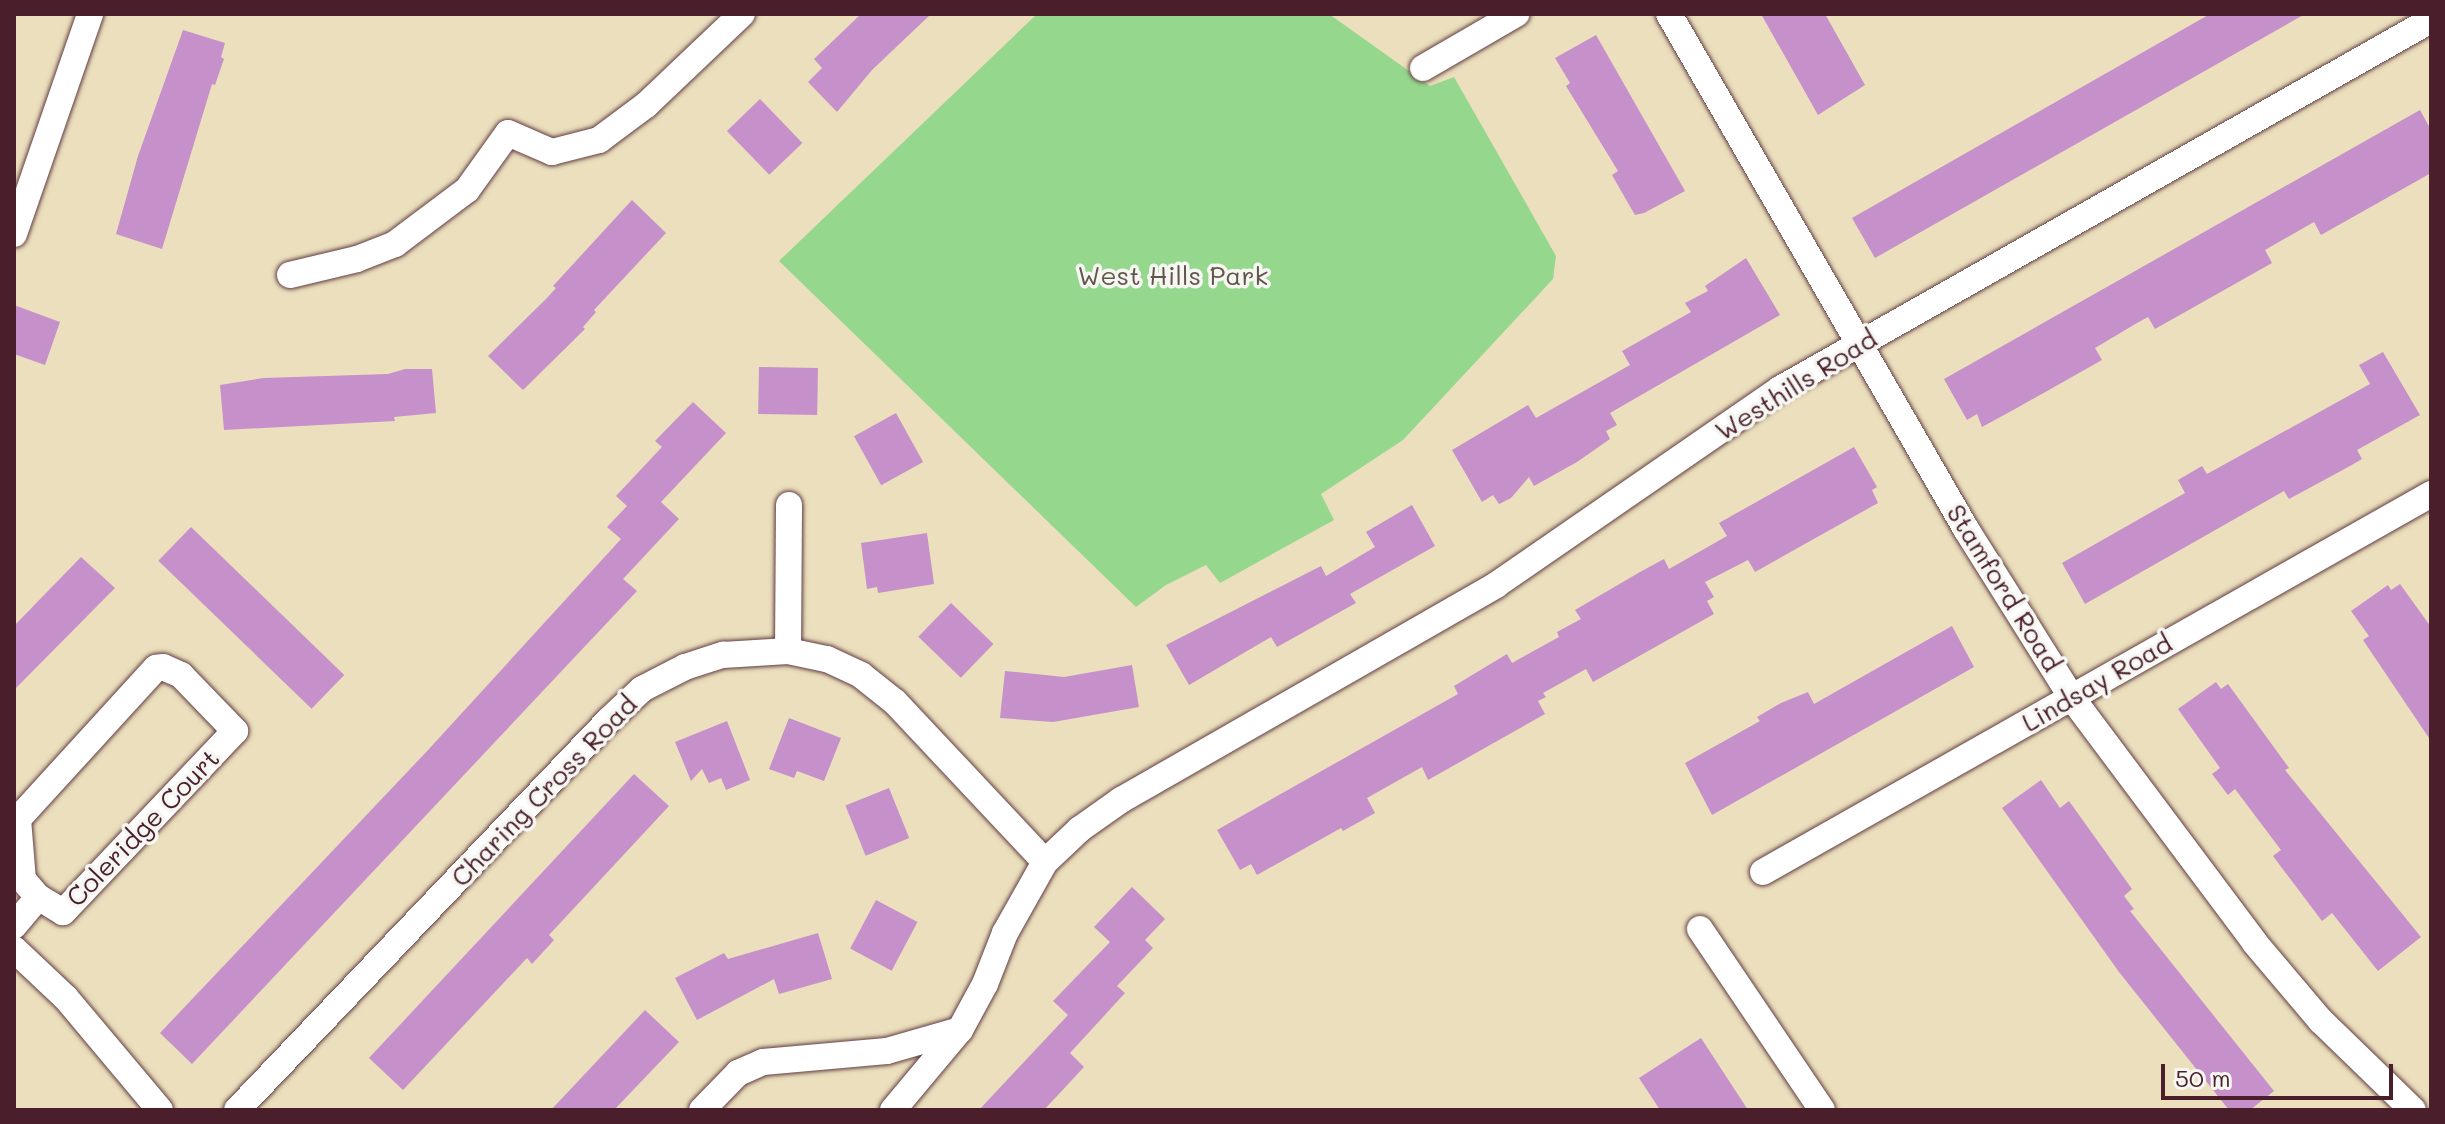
<!DOCTYPE html>
<html>
<head>
<meta charset="utf-8">
<style>
	body { margin:0 }
	#map { position:relative; width:2445px; height:1124px; overflow:hidden; background:#ebdfbd; font-family:Mali,sans-serif }
	div>[style] { position:absolute }
	[style*='--x'] { left:calc(var(--x)*1px); top:calc(var(--y)*1px); width:calc(var(--w)*1px); rotate:calc(var(--a)*1deg) }
	.green>* { inset:0; background:#96d78e }
	.building>* { inset:0; background:#c690ca; transform-origin:0 0 }
	.roads { filter:drop-shadow(0 0 2px #623c41) drop-shadow(0 0 2px #623c41) }
	.street>* { height:26px; margin:-13px; padding:0 13px; transform-origin:13px; border-radius:13px; background:#fff }
	span { translate:-50% -50%; white-space:nowrap; text-align:center; line-height:1.15; -webkit-text-stroke:7px #f6f6f2; paint-order:stroke }
	.park-label { font-size:26px; color:#615649 }
	.street-label { font-size:26px; color:#4a1f2b }
	.frame { position:absolute; inset:0; border:16px solid #4a1f2b; pointer-events:none }
	.scale { position:absolute; left:2161px; top:1064px; width:232px; height:36px; box-sizing:border-box; border:4px solid #4a1f2b; border-top:0; padding-left:10px; font-size:24px; line-height:28px; white-space:nowrap; color:#4a1f2b; -webkit-text-stroke:6px #f6f6f2; paint-order:stroke }
</style>
</head>
<body>
<div id="map">
	<div class="green">
		<i style="clip-path:polygon(1037px 14px,1329px 14px,1430px 86px,1454px 77px,1556px 256px,1553px 279px,1403px 440px,1321px 494px,1334px 520px,1220px 583px,1206px 565px,1166px 585px,1136px 607px,779px 261px)"></i>
	</div>
	<div class="building">
		<i style="clip-path:polygon(861px 14px,931px 14px,872px 70px,837px 112px,808px 82px,822px 68px,814px 59px)"></i>
		<i style="clip-path:polygon(1761px 14px,1825px 14px,1865px 85px,1818px 115px)"></i>
		<i style="clip-path:polygon(2210px 14px,2305px 14px,1875px 258px,1852px 218px)"></i>
		<i style="clip-path:polygon(183px 30px,225px 43px,221px 57px,224px 59px,215px 85px,212px 84px,162px 249px,116px 234px,138px 156px)"></i>
		<i style="clip-path:polygon(1596px 35px,1685px 191px,1644px 213px,1635px 215px,1628px 203px,1612px 175px,1618px 171px,1566px 86px,1570px 83px,1555px 58px)"></i>
		<i style="left:760px;top:99px;width:61px;height:46px;rotate:46deg"></i>
		<i style="clip-path:polygon(2420px 110px,2431px 130px,2431px 173px,2321px 235px,2314px 222px,2265px 250px,2272px 263px,2155px 329px,2148px 317px,2137px 323px,2095px 348px,2102px 360px,2015px 409px,1982px 427px,1977px 414px,1967px 420px,1944px 379px)"></i>
		<i style="clip-path:polygon(632px 200px,666px 233px,594px 310px,596px 312px,583px 327px,585px 329px,523px 390px,488px 356px,547px 298px,556px 288px,553px 286px)"></i>
		<i style="clip-path:polygon(1746px 258px,1780px 315px,1610px 413px,1617px 425px,1606px 431px,1610px 439px,1577px 462px,1534px 486px,1529px 477px,1511px 498px,1499px 504px,1493px 495px,1482px 502px,1452px 450px,1528px 405px,1536px 418px,1630px 365px,1622px 351px,1691px 312px,1685px 303px,1708px 291px,1705px 286px)"></i>
		<i style="clip-path:polygon(14px 305px,60px 322px,45px 365px,14px 354px)"></i>
		<i style="clip-path:polygon(2383px 352px,2420px 415px,2357px 450px,2362px 459px,2350px 466px,2289px 499px,2284px 491px,2085px 604px,2062px 563px,2185px 493px,2178px 480px,2202px 466px,2207px 474px,2370px 384px,2359px 365px)"></i>
		<i style="left:759px;top:367px;width:59px;height:47px;rotate:1deg"></i>
		<i style="clip-path:polygon(405px 369px,432px 369px,436px 413px,394px 417px,395px 421px,224px 430px,220px 385px,263px 378px,388px 374px)"></i>
		<i style="clip-path:polygon(693px 402px,726px 433px,661px 502px,679px 519px,623px 579px,637px 591px,192px 1064px,160px 1033px,429px 749px,621px 539px,607px 527px,627px 506px,616px 496px,662px 447px,655px 441px)"></i>
		<i style="left:896px;top:413px;width:56px;height:48px;rotate:61deg"></i>
		<i style="clip-path:polygon(1854px 447px,1877px 487px,1872px 490px,1878px 503px,1755px 572px,1748px 560px,1705px 582px,1714px 597px,1707px 601px,1714px 614px,1593px 682px,1586px 669px,1543px 693px,1546px 697px,1538px 701px,1545px 714px,1428px 780px,1422px 767px,1367px 798px,1375px 813px,1343px 831px,1341px 828px,1257px 875px,1251px 864px,1240px 870px,1217px 830px,1458px 694px,1454px 686px,1507px 654px,1512px 663px,1559px 637px,1557px 632px,1581px 619px,1575px 610px,1640px 572px,1664px 559px,1669px 569px,1727px 536px,1719px 523px)"></i>
		<i style="clip-path:polygon(1412px 505px,1435px 546px,1350px 594px,1356px 603px,1277px 647px,1271px 637px,1189px 685px,1166px 645px,1321px 566px,1326px 576px,1375px 547px,1366px 532px)"></i>
		<i style="left:191px;top:527px;width:213px;height:47px;rotate:44deg"></i>
		<i style="clip-path:polygon(927px 533px,934px 584px,878px 593px,877px 587px,867px 589px,861px 543px)"></i>
		<i style="clip-path:polygon(81px 557px,115px 588px,14px 690px,14px 626px)"></i>
		<i style="clip-path:polygon(2400px 584px,2431px 627px,2431px 741px,2363px 640px,2369px 636px,2351px 611px,2388px 585px,2391px 590px)"></i>
		<i style="left:951px;top:603px;width:59px;height:47px;rotate:44deg"></i>
		<i style="clip-path:polygon(1952px 626px,1974px 667px,1712px 815px,1685px 763px,1760px 721px,1757px 717px,1781px 703px,1808px 692px,1814px 704px)"></i>
		<i style="clip-path:polygon(1132px 665px,1139px 707px,1053px 722px,1000px 718px,1005px 671px,1064px 677px)"></i>
		<i style="clip-path:polygon(2216px 682px,2221px 689px,2228px 684px,2289px 768px,2285px 770px,2421px 937px,2378px 971px,2332px 913px,2322px 921px,2273px 856px,2281px 850px,2235px 789px,2228px 795px,2212px 774px,2220px 768px,2178px 709px)"></i>
		<i style="clip-path:polygon(789px 718px,841px 738px,824px 781px,797px 771px,794px 778px,769px 769px)"></i>
		<i style="clip-path:polygon(727px 721px,750px 780px,726px 790px,721px 778px,709px 783px,702px 769px,691px 781px,675px 742px)"></i>
		<i style="clip-path:polygon(634px 774px,669px 806px,549px 935px,554px 940px,532px 964px,527px 958px,403px 1090px,369px 1058px)"></i>
		<i style="clip-path:polygon(2041px 780px,2060px 808px,2069px 801px,2132px 889px,2124px 896px,2134px 909px,2130px 911px,2274px 1091px,2250px 1110px,2229px 1110px,2119px 972px,2002px 808px)"></i>
		<i style="left:889px;top:788px;width:54px;height:47px;rotate:68deg"></i>
		<i style="clip-path:polygon(1132px 887px,1165px 919px,1145px 940px,1153px 948px,1117px 986px,1125px 993px,1070px 1053px,1084px 1067px,1044px 1110px,979px 1110px,1068px 1015px,1053px 1001px,1110px 942px,1094px 927px)"></i>
		<i style="left:876px;top:900px;width:47px;height:55px;rotate:28deg"></i>
		<i style="clip-path:polygon(818px 933px,832px 979px,779px 994px,774px 979px,697px 1020px,675px 978px,724px 953px,728px 959px)"></i>
		<i style="clip-path:polygon(645px 1010px,679px 1042px,614px 1110px,551px 1110px)"></i>
		<i style="clip-path:polygon(1701px 1038px,1748px 1110px,1660px 1110px,1639px 1078px)"></i>
	</div>
	<div class="roads">
		<div class="street">
			<i style="--x:1669;--y:14;--w:595;--a:60.03"></i>
			<i style="--x:1966;--y:529;--w:199;--a:57.9"></i>
			<i style="--x:2072;--y:698;--w:306;--a:53.2"></i>
			<i style="--x:2255;--y:943;--w:102;--a:49.8"></i>
			<i style="--x:2321;--y:1021;--w:128;--a:44.1"></i>
			<i style="--x:1423;--y:68;--w:108;--a:-30.1"></i>
			<i style="--x:14;--y:234;--w:233;--a:-70.9"></i>
			<i style="--x:290;--y:275;--w:69;--a:-13.4"></i>
			<i style="--x:357;--y:259;--w:41;--a:-21.5"></i>
			<i style="--x:395;--y:244;--w:90;--a:-36.9"></i>
			<i style="--x:467;--y:190;--w:70;--a:-54.3"></i>
			<i style="--x:508;--y:133;--w:48;--a:23.4"></i>
			<i style="--x:552;--y:152;--w:49;--a:-14.3"></i>
			<i style="--x:599;--y:140;--w:59;--a:-36.7"></i>
			<i style="--x:646;--y:105;--w:132;--a:-43.5"></i>
			<i style="--x:788;--y:651;--w:146;--a:-89.6"></i>
			<i style="--x:163;--y:667;--w:20;--a:24"></i>
			<i style="--x:181;--y:675;--w:78;--a:46"></i>
			<i style="--x:235;--y:731;--w:250;--a:133.5"></i>
			<i style="--x:63;--y:912;--w:29;--a:-149"></i>
			<i style="--x:38;--y:897;--w:23;--a:-131"></i>
			<i style="--x:23;--y:880;--w:61;--a:-94.7"></i>
			<i style="--x:18;--y:819;--w:205;--a:-47.6"></i>
			<i style="--x:156;--y:668;--w:7;--a:-8"></i>
			<i style="--x:1763;--y:872;--w:768;--a:-29.5"></i>
			<i style="--x:14;--y:926;--w:38;--a:-50"></i>
			<i style="--x:1700;--y:929;--w:218;--a:56"></i>
			<i style="--x:14;--y:949;--w:71;--a:43.3"></i>
			<i style="--x:66;--y:998;--w:146;--a:50"></i>
			<i style="--x:237;--y:1110;--w:539;--a:-46.35"></i>
			<i style="--x:609;--y:720;--w:45;--a:-43.2"></i>
			<i style="--x:642;--y:689;--w:48;--a:-27.1"></i>
			<i style="--x:685;--y:667;--w:40;--a:-18"></i>
			<i style="--x:723;--y:655;--w:65;--a:-3.5"></i>
			<i style="--x:788;--y:651;--w:40;--a:12"></i>
			<i style="--x:827;--y:659;--w:38;--a:25"></i>
			<i style="--x:861;--y:675;--w:43;--a:38.5"></i>
			<i style="--x:895;--y:702;--w:219;--a:46.8"></i>
			<i style="--x:702;--y:1110;--w:52;--a:-45.8"></i>
			<i style="--x:738;--y:1073;--w:27;--a:-24"></i>
			<i style="--x:763;--y:1062;--w:124;--a:-5.1"></i>
			<i style="--x:887;--y:1051;--w:76;--a:-16"></i>
			<i style="--x:893;--y:1110;--w:104;--a:-50.1"></i>
			<i style="--x:960;--y:1030;--w:52;--a:-61.5"></i>
			<i style="--x:985;--y:984;--w:55;--a:-68.6"></i>
			<i style="--x:1005;--y:933;--w:81;--a:-60.6"></i>
			<i style="--x:1045;--y:862;--w:48;--a:-43.3"></i>
			<i style="--x:1080;--y:829;--w:50;--a:-35.3"></i>
			<i style="--x:1121;--y:800;--w:432;--a:-29.8"></i>
			<i style="--x:1496;--y:585;--w:345;--a:-34.6"></i>
			<i style="--x:1780;--y:389;--w:748;--a:-29.55"></i>
		</div>
	</div>
	<div class="park-label">
		<span style="left:1173px;top:276px">West Hills Park</span>
	</div>
	<div class="street-label">
		<span style="left:1796px;top:385px;rotate:-32deg">Westhills Road</span>
		<span style="left:2004px;top:588px;rotate:58deg">Stamford Road</span>
		<span style="left:2097px;top:683px;rotate:-30deg">Lindsay Road</span>
		<span style="left:544px;top:791px;rotate:-46deg">Charing Cross Road</span>
		<span style="left:143px;top:828px;rotate:-46deg">Coleridge Court</span>
	</div>
	<div class="frame"></div>
	<div class="scale">50 m</div>
</div>
</body>
</html>
